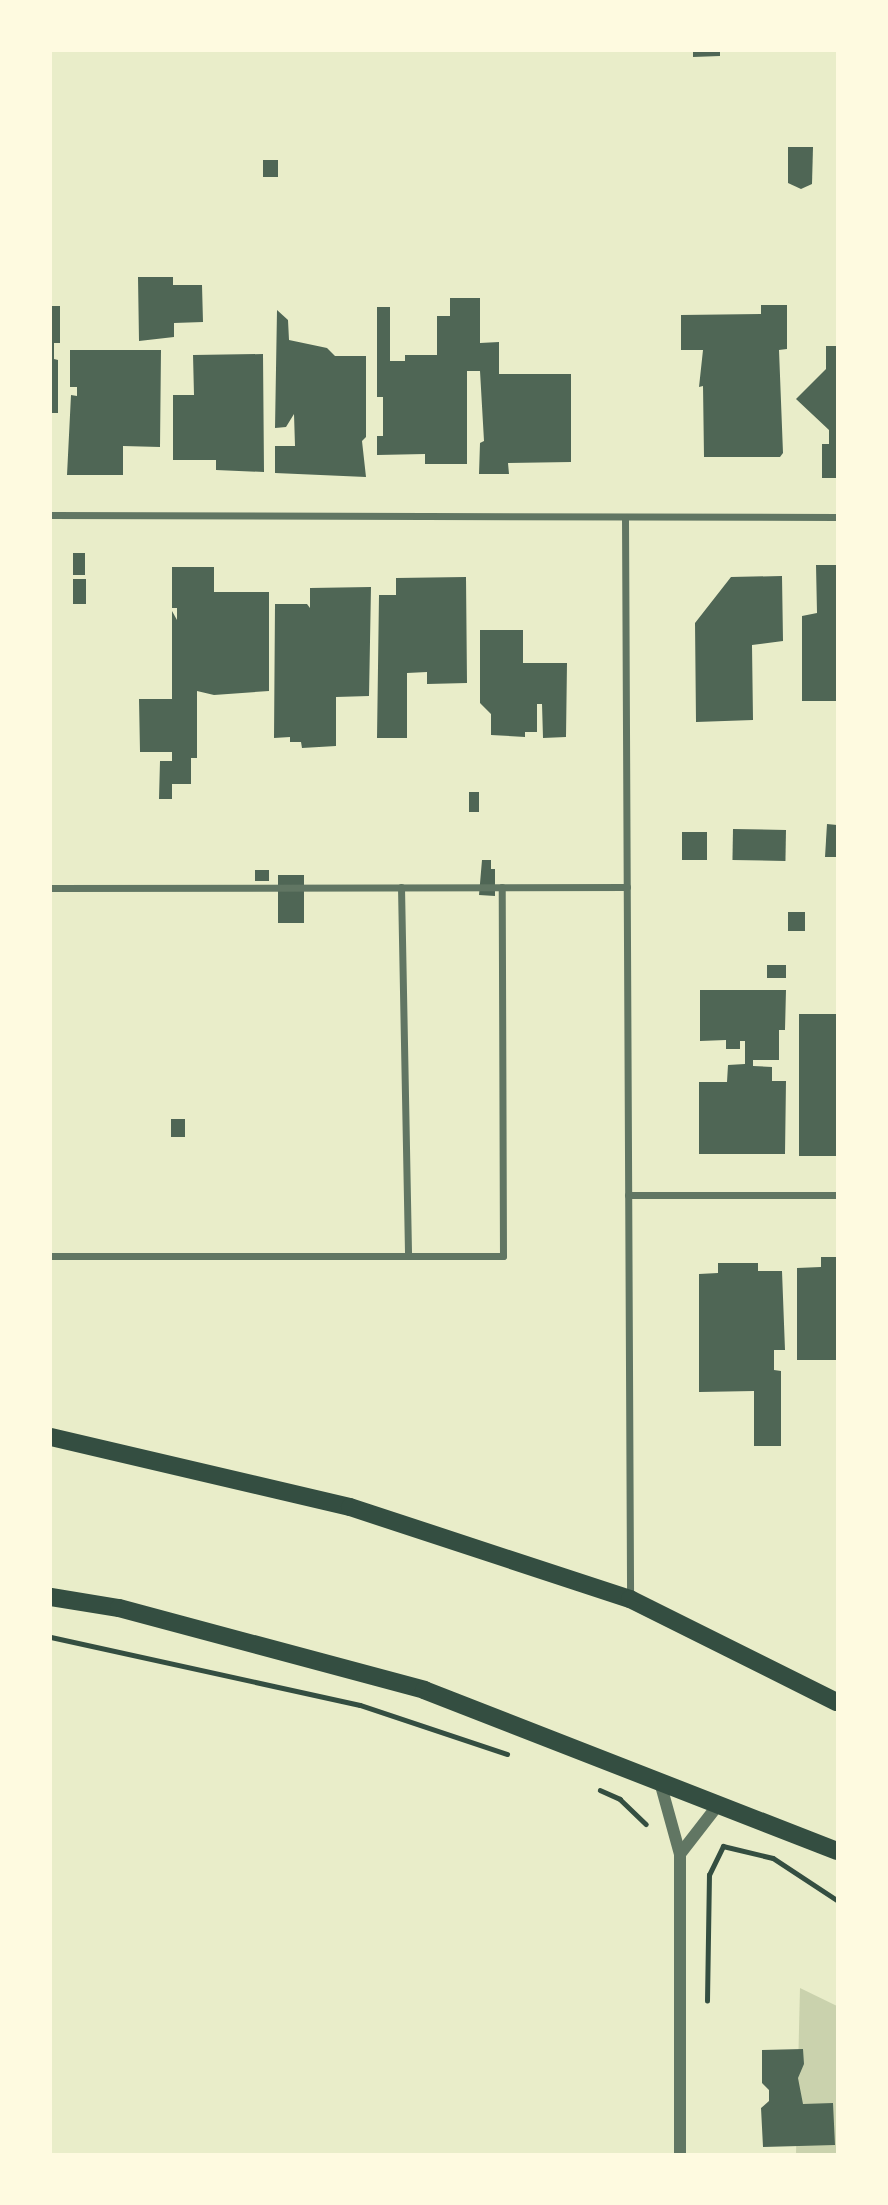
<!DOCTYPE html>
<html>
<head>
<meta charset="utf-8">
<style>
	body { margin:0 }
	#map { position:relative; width:888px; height:2205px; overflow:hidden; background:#e9edc9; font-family:Montserrat,sans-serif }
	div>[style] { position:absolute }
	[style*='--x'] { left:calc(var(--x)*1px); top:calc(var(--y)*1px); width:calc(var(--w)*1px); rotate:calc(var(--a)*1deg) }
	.green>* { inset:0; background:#cad2ad }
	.building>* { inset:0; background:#4f6655; transform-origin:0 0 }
	.path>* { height:4.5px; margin:-2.25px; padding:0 2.25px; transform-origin:2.25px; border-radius:2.25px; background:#344e41 }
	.minor>* { height:7px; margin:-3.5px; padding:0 3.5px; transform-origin:3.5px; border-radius:3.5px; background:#617663 }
	.tertiary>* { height:12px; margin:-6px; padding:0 6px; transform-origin:6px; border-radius:6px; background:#617663 }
	.primary>* { height:18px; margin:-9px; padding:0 9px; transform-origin:9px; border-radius:9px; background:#344e41 }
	span { translate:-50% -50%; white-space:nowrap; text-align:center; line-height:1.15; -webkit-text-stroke:5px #fefae0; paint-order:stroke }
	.frame { position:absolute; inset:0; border:52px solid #fefae0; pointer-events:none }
</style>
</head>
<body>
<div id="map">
	<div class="green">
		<i style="clip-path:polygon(800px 1988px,837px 2006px,837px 2154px,796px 2154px)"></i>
	</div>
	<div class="building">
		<i style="clip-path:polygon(693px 51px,720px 51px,720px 56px,693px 57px)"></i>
		<i style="clip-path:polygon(788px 147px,813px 147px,812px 184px,801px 189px,788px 183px)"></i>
		<i style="left:263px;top:160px;width:15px;height:17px"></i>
		<i style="clip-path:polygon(138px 277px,173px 277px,173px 285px,202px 285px,203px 322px,174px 323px,174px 337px,139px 341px)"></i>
		<i style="clip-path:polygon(450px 298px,480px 298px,480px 343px,499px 342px,499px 374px,571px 374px,571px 462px,508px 463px,509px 474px,479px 474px,480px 443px,484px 441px,480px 371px,467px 371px,467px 464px,425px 464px,425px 454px,377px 455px,377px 436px,383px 436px,383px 397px,377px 397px,377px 307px,390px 307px,390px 361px,405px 361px,405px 355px,437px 355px,437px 316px,450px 316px)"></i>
		<i style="clip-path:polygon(761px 305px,787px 305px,787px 349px,779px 350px,783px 453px,780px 457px,704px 457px,703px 386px,699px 387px,703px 350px,681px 350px,681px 315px,761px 314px)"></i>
		<i style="clip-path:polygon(51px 306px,60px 306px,60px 343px,54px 343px,54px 359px,58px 360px,58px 413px,51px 413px)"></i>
		<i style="clip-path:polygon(277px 310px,288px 320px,289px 340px,327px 348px,335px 356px,366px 356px,366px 437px,362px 441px,366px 477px,275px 473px,275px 446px,295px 446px,294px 414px,286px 427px,275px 428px)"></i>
		<i style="clip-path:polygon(826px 346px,837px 346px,837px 478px,822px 478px,822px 444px,829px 444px,829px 430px,796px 399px,826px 369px)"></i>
		<i style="clip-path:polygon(70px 350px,161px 350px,160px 447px,123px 446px,123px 475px,67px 475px,71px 395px,77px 396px,77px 387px,70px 387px)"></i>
		<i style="clip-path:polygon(263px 354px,264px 472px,216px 470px,216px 460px,173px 460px,173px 395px,194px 395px,193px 355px)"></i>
		<i style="left:73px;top:553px;width:12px;height:22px"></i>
		<i style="clip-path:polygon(816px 565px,837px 565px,837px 701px,802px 701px,802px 616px,817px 613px)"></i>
		<i style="clip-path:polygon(172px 567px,214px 567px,214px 592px,269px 592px,269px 691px,214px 695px,197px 691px,197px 758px,191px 758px,191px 784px,172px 784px,172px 799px,159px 799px,160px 761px,172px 761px,172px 752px,140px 752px,139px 699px,172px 699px,172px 611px,177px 620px,177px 608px,172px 608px)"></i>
		<i style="clip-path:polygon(782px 576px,783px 641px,752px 645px,753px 720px,696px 722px,695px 623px,731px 577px)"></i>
		<i style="clip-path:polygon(466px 577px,467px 683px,427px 684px,427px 672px,407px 673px,407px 738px,377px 738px,379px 595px,396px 595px,396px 578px)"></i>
		<i style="left:73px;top:579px;width:13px;height:25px"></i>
		<i style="clip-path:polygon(371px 587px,369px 696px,336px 697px,336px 746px,302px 748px,301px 742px,290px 742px,290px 737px,274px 738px,275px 604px,307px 604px,310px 608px,310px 588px)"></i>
		<i style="clip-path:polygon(480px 630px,523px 630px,523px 663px,567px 663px,566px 737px,543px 738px,542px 704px,537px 704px,537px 732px,525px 732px,525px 737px,491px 735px,491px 714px,480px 703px)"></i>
		<i style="left:469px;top:792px;width:10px;height:20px"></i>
		<i style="clip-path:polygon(827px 824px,837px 825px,837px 857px,825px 857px)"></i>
		<i style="left:733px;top:829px;width:53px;height:31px;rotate:1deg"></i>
		<i style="left:682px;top:832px;width:25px;height:28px"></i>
		<i style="clip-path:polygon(482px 860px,491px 860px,491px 869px,495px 869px,495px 896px,479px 895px)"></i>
		<i style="left:255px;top:870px;width:14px;height:11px"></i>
		<i style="left:304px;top:875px;width:48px;height:26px;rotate:90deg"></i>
		<i style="left:788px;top:912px;width:17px;height:19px"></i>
		<i style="left:786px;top:965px;width:13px;height:19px;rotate:90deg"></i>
		<i style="clip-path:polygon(700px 990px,786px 990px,785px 1030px,779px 1030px,779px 1060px,753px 1060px,753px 1066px,772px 1067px,772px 1081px,786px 1081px,785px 1154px,699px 1154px,699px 1082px,727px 1082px,728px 1065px,745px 1064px,745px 1041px,740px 1041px,740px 1049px,726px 1049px,726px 1040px,700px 1041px)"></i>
		<i style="left:799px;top:1014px;width:38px;height:142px"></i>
		<i style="left:171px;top:1119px;width:14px;height:18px"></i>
		<i style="clip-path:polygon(821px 1257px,837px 1257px,837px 1360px,797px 1360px,797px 1268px,821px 1267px)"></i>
		<i style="clip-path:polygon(718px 1263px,758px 1263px,758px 1271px,782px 1271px,785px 1350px,774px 1350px,774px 1370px,781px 1371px,781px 1446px,754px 1446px,754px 1391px,699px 1392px,699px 1274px,718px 1273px)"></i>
		<i style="clip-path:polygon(803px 2049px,804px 2064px,798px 2078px,803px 2104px,833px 2103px,835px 2145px,763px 2147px,761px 2108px,769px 2101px,769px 2090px,762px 2083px,762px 2050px)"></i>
	</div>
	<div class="path">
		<i style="--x:51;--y:1637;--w:316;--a:12.4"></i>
		<i style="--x:360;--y:1705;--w:155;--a:18.4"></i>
		<i style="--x:600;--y:1790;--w:22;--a:24"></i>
		<i style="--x:620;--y:1799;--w:36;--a:44"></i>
		<i style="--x:707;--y:2001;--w:126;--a:-89.1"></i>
		<i style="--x:709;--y:1875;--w:32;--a:-64"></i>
		<i style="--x:723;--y:1846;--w:51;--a:13.5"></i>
		<i style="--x:773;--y:1858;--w:77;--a:33.3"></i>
	</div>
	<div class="minor">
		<i style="--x:51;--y:515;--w:786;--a:0.15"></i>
		<i style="--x:625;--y:518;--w:1080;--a:89.73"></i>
		<i style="--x:401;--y:887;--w:369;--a:88.9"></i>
		<i style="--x:51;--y:888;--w:576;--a:-0.1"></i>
		<i style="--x:628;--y:1195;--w:209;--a:0"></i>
		<i style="--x:51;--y:1256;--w:452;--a:0"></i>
		<i style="--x:503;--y:1256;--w:369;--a:-90.2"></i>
	</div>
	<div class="tertiary">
		<i style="--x:660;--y:1782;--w:75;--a:74.5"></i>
		<i style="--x:680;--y:1854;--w:300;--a:90"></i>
		<i style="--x:680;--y:1854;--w:62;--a:-52.2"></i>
	</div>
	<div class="primary">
		<i style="--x:51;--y:1437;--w:307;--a:13.2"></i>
		<i style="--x:350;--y:1507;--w:295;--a:18.2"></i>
		<i style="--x:630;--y:1599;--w:231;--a:26.5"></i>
		<i style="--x:51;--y:1597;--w:69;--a:9.2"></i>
		<i style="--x:119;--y:1608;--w:316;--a:15"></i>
		<i style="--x:424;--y:1690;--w:443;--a:21.3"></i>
	</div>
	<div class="frame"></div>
</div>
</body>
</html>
